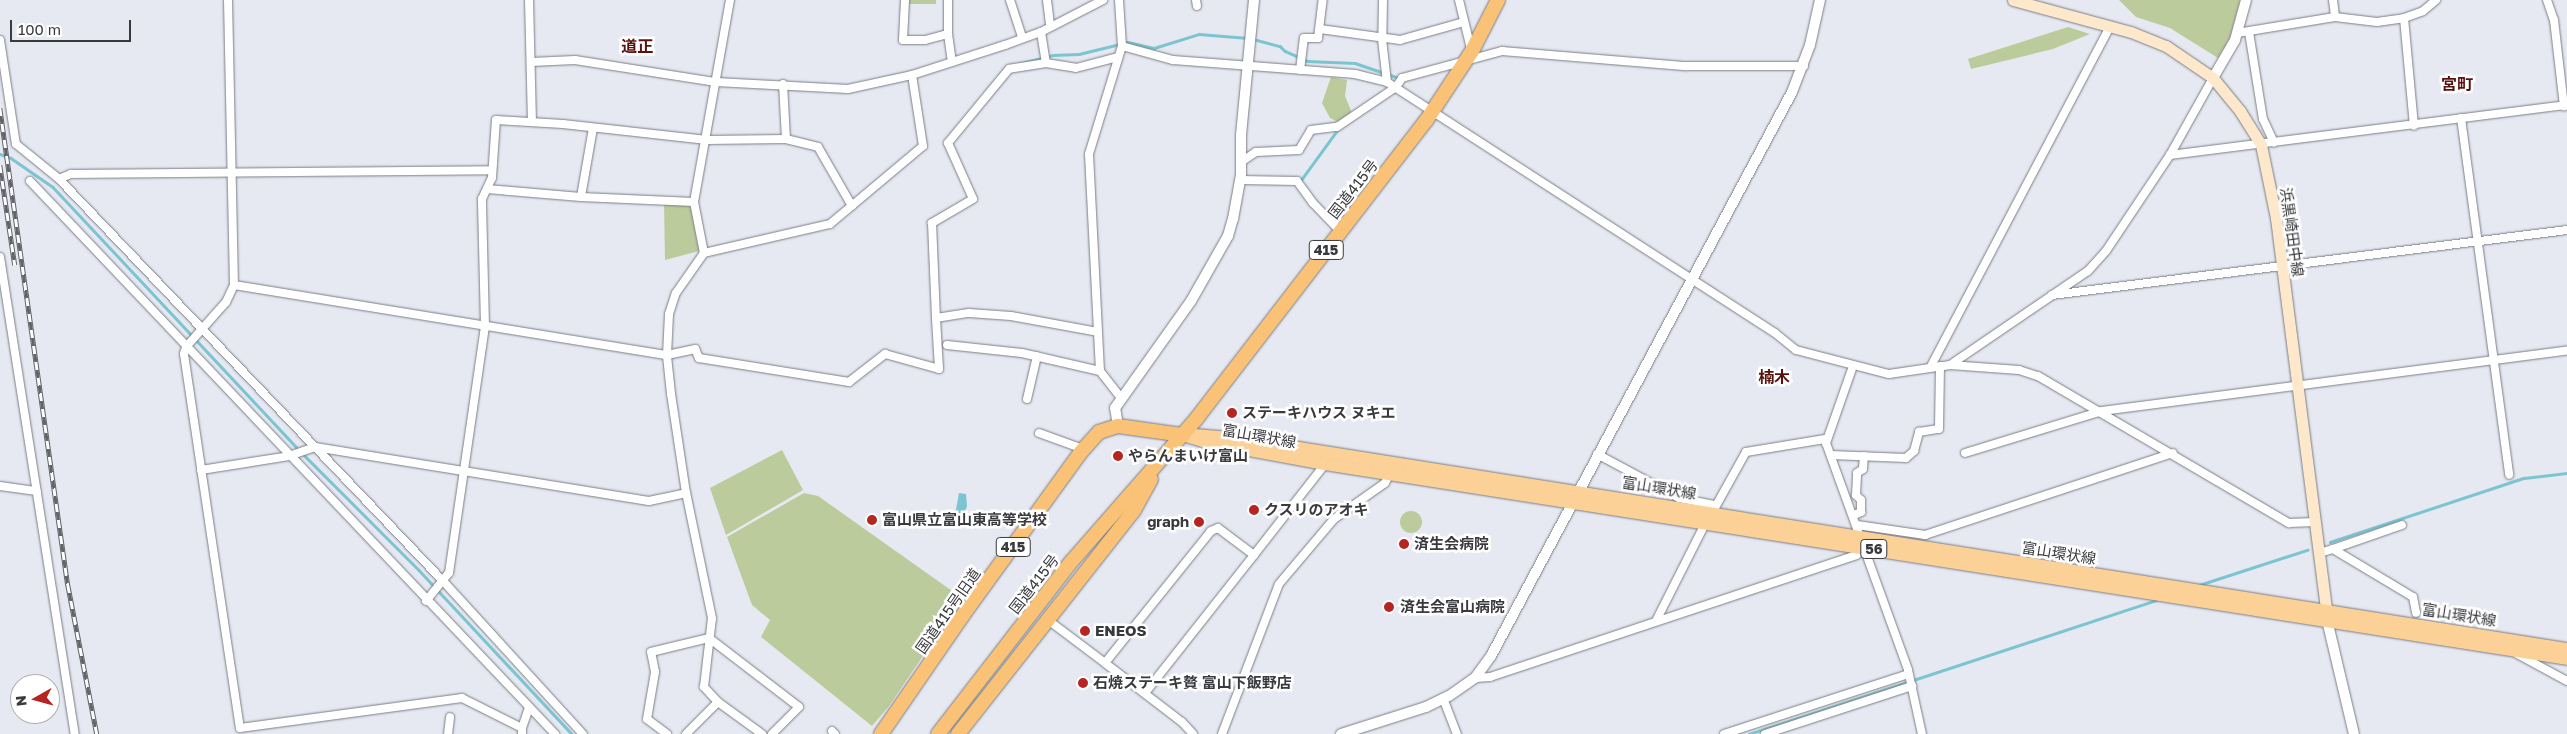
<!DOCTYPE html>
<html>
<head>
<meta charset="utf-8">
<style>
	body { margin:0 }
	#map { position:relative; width:2567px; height:734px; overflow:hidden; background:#e6e9f1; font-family:"Golos Text","Noto Sans JP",sans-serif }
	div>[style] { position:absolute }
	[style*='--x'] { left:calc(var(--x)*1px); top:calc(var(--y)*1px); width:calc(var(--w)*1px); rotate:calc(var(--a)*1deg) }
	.green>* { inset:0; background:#bccb9c; transform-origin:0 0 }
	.round { border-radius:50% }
	.water>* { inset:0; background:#7cc5d0 }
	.stream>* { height:2.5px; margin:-1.25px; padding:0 1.25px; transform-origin:1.25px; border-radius:1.25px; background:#7cc5d0 }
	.roads { filter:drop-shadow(0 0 1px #7a7d84) drop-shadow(0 0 1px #7a7d84) }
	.minor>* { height:8px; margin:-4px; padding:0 4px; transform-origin:4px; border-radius:4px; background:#fff }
	.tertiary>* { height:10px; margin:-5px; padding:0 5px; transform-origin:5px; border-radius:5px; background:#fff }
	.secondary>* { height:11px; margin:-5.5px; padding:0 5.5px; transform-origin:5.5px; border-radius:5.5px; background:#fde8cb }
	.primary>* { height:12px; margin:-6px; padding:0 6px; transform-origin:6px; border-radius:6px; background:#fbd198 }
	.trunk>* { height:14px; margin:-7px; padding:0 7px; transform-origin:7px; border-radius:7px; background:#fac276 }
	.rail>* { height:4.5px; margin-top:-2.25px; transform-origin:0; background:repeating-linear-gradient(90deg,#fff 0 8px,#636469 0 16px); box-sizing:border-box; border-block:1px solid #636469 }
	.dots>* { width:14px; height:14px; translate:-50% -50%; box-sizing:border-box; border:2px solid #fff; border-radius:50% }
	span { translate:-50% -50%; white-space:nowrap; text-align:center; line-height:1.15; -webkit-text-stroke:5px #fff; paint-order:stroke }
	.shield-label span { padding:1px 4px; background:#fff; border:1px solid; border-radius:4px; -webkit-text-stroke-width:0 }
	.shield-label { font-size:14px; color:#393a3e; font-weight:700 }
	.street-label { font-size:15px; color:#393a3e }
	.poi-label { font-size:15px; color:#393a3e; font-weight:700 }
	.left { translate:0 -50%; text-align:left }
	.right { translate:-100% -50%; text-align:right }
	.neighbourhood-label { font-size:16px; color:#56120e; font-weight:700 }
	.north { position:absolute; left:10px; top:674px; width:50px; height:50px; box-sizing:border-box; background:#fff; border:1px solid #b0b0b2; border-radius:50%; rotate:263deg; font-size:14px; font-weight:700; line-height:20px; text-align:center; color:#393a3e }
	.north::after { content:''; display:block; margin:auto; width:18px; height:22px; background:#b52521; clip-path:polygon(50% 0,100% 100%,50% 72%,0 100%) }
	.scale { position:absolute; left:10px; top:20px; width:121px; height:22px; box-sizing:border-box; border:2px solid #393a3e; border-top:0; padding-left:6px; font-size:15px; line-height:18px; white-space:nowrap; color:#393a3e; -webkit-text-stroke:4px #fff; paint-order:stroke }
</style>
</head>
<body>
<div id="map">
	<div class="green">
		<i style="left:909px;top:0;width:27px;height:4px"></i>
		<i style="clip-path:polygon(2119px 0,2240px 0,2230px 38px,2218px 58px,2170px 28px,2136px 17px)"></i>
		<i style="clip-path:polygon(2068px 27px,2090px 34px,2053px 49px,1971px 69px,1968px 59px)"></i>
		<i style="clip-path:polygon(1331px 77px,1347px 80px,1345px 96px,1352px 113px,1340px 123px,1330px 118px,1322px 103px)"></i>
		<i style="clip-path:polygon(664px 203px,691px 205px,699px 251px,665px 260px)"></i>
		<i style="clip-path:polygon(782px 450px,803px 490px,726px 535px,710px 488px)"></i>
		<i style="clip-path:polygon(804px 493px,818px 496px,962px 598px,889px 706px,872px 726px,761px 637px,770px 620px,752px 605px,727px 537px)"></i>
		<i class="round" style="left:1400px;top:511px;width:22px;height:22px"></i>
	</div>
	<div class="water">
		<i style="clip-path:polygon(959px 493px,966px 494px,967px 506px,963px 516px,955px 515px)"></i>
	</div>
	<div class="stream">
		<i style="--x:1253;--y:39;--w:28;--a:15"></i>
		<i style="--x:1280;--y:46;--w:7;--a:45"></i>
		<i style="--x:1285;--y:51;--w:24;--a:24"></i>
		<i style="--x:1307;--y:61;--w:48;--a:2.4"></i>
		<i style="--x:1355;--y:63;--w:46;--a:18.8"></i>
		<i style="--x:1014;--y:65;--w:40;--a:-14.4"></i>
		<i style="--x:1053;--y:55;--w:26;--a:-2"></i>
		<i style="--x:1079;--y:54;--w:50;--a:-13.8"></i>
		<i style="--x:1128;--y:42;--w:27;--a:13"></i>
		<i style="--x:1154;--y:48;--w:47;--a:-17.3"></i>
		<i style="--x:1199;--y:34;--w:49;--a:4.7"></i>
		<i style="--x:0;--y:154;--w:12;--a:20"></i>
		<i style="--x:11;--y:158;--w:51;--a:34.6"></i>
		<i style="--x:53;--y:187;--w:360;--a:46.9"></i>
		<i style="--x:1301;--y:180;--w:63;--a:-54"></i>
		<i style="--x:303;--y:454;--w:164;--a:45"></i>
		<i style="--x:419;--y:570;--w:224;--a:47"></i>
		<i style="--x:2330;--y:542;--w:204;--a:-18.3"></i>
		<i style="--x:2524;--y:478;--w:43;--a:-6.6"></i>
		<i style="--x:2199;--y:585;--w:114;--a:-18"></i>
		<i style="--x:1749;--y:734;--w:428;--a:-18.2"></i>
	</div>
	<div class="roads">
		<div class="minor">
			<i style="--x:228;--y:0;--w:285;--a:88.8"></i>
			<i style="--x:234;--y:285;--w:19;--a:115"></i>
			<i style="--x:226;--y:302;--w:60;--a:131.6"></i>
			<i style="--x:186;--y:347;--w:7;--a:106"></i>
			<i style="--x:184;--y:354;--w:378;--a:81.5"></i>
			<i style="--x:240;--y:728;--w:224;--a:-7.7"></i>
			<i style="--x:462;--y:698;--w:67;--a:26.6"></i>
			<i style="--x:522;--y:728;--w:6;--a:90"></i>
			<i style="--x:529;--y:0;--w:121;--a:88.6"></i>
			<i style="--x:905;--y:0;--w:40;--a:92.9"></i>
			<i style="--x:903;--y:40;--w:22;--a:0"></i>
			<i style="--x:925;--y:40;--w:24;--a:-15"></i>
			<i style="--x:948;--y:34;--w:28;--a:82"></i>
			<i style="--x:1010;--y:0;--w:40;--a:72"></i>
			<i style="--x:1047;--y:0;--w:26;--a:83"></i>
			<i style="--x:1119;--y:0;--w:46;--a:86.3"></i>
			<i style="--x:1122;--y:46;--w:113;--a:107"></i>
			<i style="--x:1089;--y:154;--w:217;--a:87.1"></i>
			<i style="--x:1100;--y:371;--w:34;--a:52"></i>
			<i style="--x:1196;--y:0;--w:6;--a:81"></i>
			<i style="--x:1383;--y:0;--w:39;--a:91"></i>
			<i style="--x:1382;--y:39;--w:43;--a:83.4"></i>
			<i style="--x:1459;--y:0;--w:50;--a:76.2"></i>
			<i style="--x:2333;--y:0;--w:17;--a:83"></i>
			<i style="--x:2547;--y:0;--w:21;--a:71"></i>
			<i style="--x:2554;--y:20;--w:87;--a:83.4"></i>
			<i style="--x:2404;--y:18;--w:108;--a:84.7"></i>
			<i style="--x:1320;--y:29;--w:81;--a:7.8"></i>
			<i style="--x:1400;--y:40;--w:66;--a:-15.7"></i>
			<i style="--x:1041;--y:32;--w:31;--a:81"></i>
			<i style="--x:1046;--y:63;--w:37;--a:171"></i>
			<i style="--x:1009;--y:69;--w:96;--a:129.5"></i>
			<i style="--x:948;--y:143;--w:61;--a:65.9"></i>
			<i style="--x:973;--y:199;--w:48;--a:149.7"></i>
			<i style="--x:932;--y:223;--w:95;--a:87.6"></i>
			<i style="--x:936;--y:318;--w:33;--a:-9"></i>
			<i style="--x:969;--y:313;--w:42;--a:4.1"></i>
			<i style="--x:1011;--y:316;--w:88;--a:10.4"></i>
			<i style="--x:2249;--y:32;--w:88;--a:80.9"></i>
			<i style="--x:2263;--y:119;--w:26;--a:65"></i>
			<i style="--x:2237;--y:33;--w:99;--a:-9.3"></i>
			<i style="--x:2335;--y:17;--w:42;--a:6.8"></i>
			<i style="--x:2377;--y:22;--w:27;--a:-8"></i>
			<i style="--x:2404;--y:18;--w:20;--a:-20"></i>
			<i style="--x:2423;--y:11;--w:17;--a:-40"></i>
			<i style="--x:948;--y:34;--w:34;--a:-90"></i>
			<i style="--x:0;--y:40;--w:105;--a:81.3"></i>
			<i style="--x:16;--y:144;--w:55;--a:39.1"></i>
			<i style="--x:59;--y:179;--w:13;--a:-23"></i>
			<i style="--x:71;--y:174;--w:421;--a:-0.5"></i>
			<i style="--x:1122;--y:46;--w:53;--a:15.4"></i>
			<i style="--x:1173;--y:60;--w:183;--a:4.4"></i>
			<i style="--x:1355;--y:74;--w:33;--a:14"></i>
			<i style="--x:1387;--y:82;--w:462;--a:32.9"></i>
			<i style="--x:1775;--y:333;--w:27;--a:39"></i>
			<i style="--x:1796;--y:350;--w:96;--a:14.5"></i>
			<i style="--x:1889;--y:374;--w:62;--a:-8.4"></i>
			<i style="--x:1950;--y:365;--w:69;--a:4.1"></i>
			<i style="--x:2019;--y:370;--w:20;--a:18"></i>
			<i style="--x:2038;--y:376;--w:291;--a:30.4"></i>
			<i style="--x:2289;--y:523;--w:26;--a:-2"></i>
			<i style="--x:531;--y:62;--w:44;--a:-2.6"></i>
			<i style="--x:575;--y:60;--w:143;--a:8.9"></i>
			<i style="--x:716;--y:82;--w:132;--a:3"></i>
			<i style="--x:848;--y:89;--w:66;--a:-12.3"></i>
			<i style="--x:912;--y:75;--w:98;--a:-17.9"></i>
			<i style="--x:1005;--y:45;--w:38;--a:-20"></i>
			<i style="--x:1041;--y:32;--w:70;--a:-27.3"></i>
			<i style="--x:1046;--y:63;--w:30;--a:9"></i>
			<i style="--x:1076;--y:68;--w:43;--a:-14.7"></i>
			<i style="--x:1300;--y:70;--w:32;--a:-83"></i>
			<i style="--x:1304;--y:38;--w:14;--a:0"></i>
			<i style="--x:1318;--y:38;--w:38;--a:-83"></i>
			<i style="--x:2461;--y:118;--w:360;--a:82.3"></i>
			<i style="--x:593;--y:128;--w:70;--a:99.9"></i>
			<i style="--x:581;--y:197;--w:113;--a:2.5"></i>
			<i style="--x:786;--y:139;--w:33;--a:14"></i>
			<i style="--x:818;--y:147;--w:68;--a:60"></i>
			<i style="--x:2170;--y:155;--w:400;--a:-7.2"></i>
			<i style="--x:1241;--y:162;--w:18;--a:-34"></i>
			<i style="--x:1256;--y:152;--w:43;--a:-2.7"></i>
			<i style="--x:1299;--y:150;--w:23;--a:-59"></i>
			<i style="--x:1311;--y:130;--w:26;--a:-7"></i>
			<i style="--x:1337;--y:127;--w:71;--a:-34.1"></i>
			<i style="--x:1396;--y:87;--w:11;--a:-56"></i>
			<i style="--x:1402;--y:78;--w:104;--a:-15.1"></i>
			<i style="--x:1502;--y:51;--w:185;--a:4.7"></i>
			<i style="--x:1686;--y:66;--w:118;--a:0"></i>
			<i style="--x:59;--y:179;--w:557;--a:46.31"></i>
			<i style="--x:444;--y:582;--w:206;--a:47.6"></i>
			<i style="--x:1241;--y:180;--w:56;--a:1"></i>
			<i style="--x:1297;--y:181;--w:27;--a:54"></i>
			<i style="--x:1313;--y:203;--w:40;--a:46"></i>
			<i style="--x:30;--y:181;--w:763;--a:46.49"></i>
			<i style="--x:487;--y:189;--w:94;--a:4.9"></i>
			<i style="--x:704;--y:253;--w:52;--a:-101.1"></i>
			<i style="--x:694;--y:202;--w:205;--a:-79.9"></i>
			<i style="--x:0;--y:257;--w:483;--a:81.1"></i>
			<i style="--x:234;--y:285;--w:439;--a:9.2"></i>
			<i style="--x:667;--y:355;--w:29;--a:-12"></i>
			<i style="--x:695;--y:349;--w:10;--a:66"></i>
			<i style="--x:699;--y:358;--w:152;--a:9.1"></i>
			<i style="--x:849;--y:382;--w:46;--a:-37.9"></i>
			<i style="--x:885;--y:354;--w:56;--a:15.5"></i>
			<i style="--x:939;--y:369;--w:51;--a:-93.4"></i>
			<i style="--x:2052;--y:295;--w:519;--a:-7.19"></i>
			<i style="--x:947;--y:345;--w:75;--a:6.1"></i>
			<i style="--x:1022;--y:353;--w:80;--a:13"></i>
			<i style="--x:1950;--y:365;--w:167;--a:-34.3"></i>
			<i style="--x:2088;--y:271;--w:27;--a:-48"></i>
			<i style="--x:2106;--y:251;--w:115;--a:-56.3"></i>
			<i style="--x:2170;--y:155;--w:88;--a:-60.8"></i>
			<i style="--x:1853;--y:366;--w:82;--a:109.3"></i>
			<i style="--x:1826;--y:443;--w:241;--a:70.1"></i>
			<i style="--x:1908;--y:670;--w:66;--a:77.7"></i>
			<i style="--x:1931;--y:366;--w:384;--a:-62.2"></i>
			<i style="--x:1027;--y:399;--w:44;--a:-76.9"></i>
			<i style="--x:1039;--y:433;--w:47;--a:20"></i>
			<i style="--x:1965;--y:453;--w:143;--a:-17"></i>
			<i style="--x:2102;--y:411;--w:469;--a:-7.4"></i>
			<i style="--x:1597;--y:454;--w:93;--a:28.2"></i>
			<i style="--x:1679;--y:498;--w:37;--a:11"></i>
			<i style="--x:1831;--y:455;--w:75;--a:2.3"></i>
			<i style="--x:1906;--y:458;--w:11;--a:-41"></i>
			<i style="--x:1914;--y:451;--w:20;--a:-75"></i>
			<i style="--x:1919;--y:432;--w:20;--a:-9"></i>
			<i style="--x:1939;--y:429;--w:63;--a:-89.1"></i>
			<i style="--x:201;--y:470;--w:89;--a:-9"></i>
			<i style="--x:289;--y:456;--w:28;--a:-19"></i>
			<i style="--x:315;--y:447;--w:338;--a:9.2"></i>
			<i style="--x:649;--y:501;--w:38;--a:-12"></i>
			<i style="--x:0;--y:486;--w:37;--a:8"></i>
			<i style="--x:1712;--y:513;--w:70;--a:-60.9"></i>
			<i style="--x:1746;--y:452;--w:80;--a:-9.3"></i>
			<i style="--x:1854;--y:515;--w:8;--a:-23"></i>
			<i style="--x:1861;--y:512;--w:12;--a:-90"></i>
			<i style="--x:1861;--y:500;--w:7;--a:-135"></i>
			<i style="--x:1856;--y:495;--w:22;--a:-87"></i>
			<i style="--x:1857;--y:473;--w:7;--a:-34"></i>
			<i style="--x:1863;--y:469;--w:13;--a:-86"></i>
			<i style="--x:1857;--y:525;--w:69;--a:8.4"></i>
			<i style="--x:1925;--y:535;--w:261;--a:-18.3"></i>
			<i style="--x:2333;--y:549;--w:73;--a:-19.2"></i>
			<i style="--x:2319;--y:553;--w:15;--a:-16"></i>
			<i style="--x:2333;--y:549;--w:93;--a:31"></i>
			<i style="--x:2413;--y:597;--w:16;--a:79"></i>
			<i style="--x:1254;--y:555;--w:115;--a:-52"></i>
			<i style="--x:426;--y:601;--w:36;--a:-51"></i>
			<i style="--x:449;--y:573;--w:250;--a:-81.7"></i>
			<i style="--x:485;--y:326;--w:127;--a:-91.4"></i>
			<i style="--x:482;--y:199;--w:23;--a:-65"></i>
			<i style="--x:492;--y:178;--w:58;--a:-86.1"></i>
			<i style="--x:496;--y:120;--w:67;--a:3.4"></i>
			<i style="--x:563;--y:124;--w:145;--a:6.3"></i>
			<i style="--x:707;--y:140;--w:79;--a:-0.7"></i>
			<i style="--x:786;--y:139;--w:55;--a:-93.1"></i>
			<i style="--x:1048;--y:620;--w:71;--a:37"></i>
			<i style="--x:1656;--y:621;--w:109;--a:-63.2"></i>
			<i style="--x:2517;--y:654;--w:57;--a:28.4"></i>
			<i style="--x:1475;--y:678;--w:15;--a:-4"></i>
			<i style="--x:1490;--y:677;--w:386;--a:-18.4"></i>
			<i style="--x:1856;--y:555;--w:10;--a:-37"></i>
			<i style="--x:1145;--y:693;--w:176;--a:-51.7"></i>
			<i style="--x:1254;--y:555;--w:45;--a:-143.1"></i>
			<i style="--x:1218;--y:528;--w:8;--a:157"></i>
			<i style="--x:1211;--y:531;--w:169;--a:128.8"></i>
			<i style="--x:1105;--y:663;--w:97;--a:37.5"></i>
			<i style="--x:1182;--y:722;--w:16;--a:47"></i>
			<i style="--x:1443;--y:698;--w:39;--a:69"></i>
			<i style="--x:522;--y:728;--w:21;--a:-71"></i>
			<i style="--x:832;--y:731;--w:4;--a:45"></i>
			<i style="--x:448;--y:734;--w:17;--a:-83"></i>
			<i style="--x:667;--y:734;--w:25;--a:-143"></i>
			<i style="--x:647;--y:719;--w:48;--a:-80.3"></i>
			<i style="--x:655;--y:672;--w:20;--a:-101"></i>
			<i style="--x:651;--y:652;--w:60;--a:-13.6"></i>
			<i style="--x:709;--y:638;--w:113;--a:37.5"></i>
			<i style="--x:799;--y:707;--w:38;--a:135"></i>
			<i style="--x:686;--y:734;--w:45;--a:-45"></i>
			<i style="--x:762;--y:734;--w:54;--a:-144"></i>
			<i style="--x:718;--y:702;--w:21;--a:-133"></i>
			<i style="--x:704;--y:687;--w:69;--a:-83.4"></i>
			<i style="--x:712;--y:618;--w:128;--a:-101.7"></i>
			<i style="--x:686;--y:493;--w:100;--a:-98.6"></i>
			<i style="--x:671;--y:394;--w:39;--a:-96"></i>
			<i style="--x:667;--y:355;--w:41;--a:-87.2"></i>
			<i style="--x:669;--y:314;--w:22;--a:-72"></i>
			<i style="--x:676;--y:293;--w:49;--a:-55"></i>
			<i style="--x:704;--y:253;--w:129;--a:-13"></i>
			<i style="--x:830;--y:224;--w:121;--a:-40"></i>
			<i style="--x:923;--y:146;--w:72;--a:-98.8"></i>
			<i style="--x:1222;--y:734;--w:160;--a:-69.2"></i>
			<i style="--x:1279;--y:584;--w:85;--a:-49.8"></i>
			<i style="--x:1334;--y:519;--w:62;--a:-35.2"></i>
			<i style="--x:1385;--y:483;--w:13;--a:-63"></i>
			<i style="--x:1724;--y:734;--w:194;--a:-18"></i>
			<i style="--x:1765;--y:734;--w:155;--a:-18.1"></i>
		</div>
		<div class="tertiary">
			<i style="--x:2213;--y:78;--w:44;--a:-59.9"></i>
			<i style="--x:2235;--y:40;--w:41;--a:-74.6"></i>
			<i style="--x:1118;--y:426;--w:18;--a:-99"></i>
			<i style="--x:1115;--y:408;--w:131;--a:-54.6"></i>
			<i style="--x:1191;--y:301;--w:75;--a:-60.4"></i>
			<i style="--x:1228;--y:236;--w:18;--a:-74"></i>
			<i style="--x:1233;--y:219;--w:45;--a:-79.7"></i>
			<i style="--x:1241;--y:175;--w:40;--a:-90"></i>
			<i style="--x:1241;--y:135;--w:136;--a:-84.5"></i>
			<i style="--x:2327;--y:620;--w:117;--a:76.7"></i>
			<i style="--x:1341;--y:734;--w:89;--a:-17.6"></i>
			<i style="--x:1426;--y:707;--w:25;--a:-26"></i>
			<i style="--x:1449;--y:696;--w:32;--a:-35"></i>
			<i style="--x:1475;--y:678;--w:27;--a:-54"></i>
			<i style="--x:1491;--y:656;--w:639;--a:-61.91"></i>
			<i style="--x:1792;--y:92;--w:50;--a:-69"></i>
			<i style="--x:1810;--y:45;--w:46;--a:-77.5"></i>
		</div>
		<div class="secondary">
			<i style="--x:2013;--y:0;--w:122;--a:15.2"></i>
			<i style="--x:2131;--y:32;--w:38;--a:22"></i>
			<i style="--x:2166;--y:46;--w:57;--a:34.2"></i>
			<i style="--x:2213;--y:78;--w:43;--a:50.7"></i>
			<i style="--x:2240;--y:111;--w:40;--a:58"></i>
			<i style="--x:2261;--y:145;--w:75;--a:78.4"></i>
			<i style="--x:2276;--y:218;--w:403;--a:82.7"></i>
		</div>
		<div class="primary">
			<i style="--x:1183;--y:435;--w:24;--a:17"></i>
			<i style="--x:1206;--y:442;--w:121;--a:10.5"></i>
			<i style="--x:1325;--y:464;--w:1257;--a:8.92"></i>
			<i style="--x:1195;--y:435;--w:47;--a:4.9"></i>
			<i style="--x:1242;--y:439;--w:1342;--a:9.01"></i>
		</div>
		<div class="trunk">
			<i style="--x:881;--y:734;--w:145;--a:-55.4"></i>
			<i style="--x:963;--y:615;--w:201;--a:-54.1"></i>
			<i style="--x:1081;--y:452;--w:27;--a:-48"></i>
			<i style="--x:1099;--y:432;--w:20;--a:-18"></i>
			<i style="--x:1118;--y:426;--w:66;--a:7.9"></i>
			<i style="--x:938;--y:734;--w:217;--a:-52.3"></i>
			<i style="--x:1071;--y:562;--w:191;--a:-48.8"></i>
			<i style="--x:1197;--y:418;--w:375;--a:-52.4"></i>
			<i style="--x:1426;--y:121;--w:84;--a:-56.7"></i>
			<i style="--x:1472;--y:51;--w:57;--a:-63"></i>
			<i style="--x:958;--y:734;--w:285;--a:-51.8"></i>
			<i style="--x:1134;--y:510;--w:35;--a:-61"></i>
		</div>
	</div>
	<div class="rail">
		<i style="--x:0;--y:108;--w:482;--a:81.9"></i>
		<i style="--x:68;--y:585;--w:152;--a:79"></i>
		<i style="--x:0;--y:165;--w:101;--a:81.5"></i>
	</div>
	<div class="dots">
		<i style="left:1232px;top:413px;background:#b52521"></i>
		<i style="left:1118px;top:456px;background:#b52521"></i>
		<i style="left:1254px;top:510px;background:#b52521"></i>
		<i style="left:872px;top:520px;background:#b52521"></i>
		<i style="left:1199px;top:522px;background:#b52521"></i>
		<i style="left:1404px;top:544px;background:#b52521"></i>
		<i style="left:1389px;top:607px;background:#b52521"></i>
		<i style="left:1085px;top:631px;background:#b52521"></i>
		<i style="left:1083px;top:683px;background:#b52521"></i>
	</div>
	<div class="shield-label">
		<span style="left:1326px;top:250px">415</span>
		<span style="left:1013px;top:547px">415</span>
		<span style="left:1874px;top:549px">56</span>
	</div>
	<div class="street-label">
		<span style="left:1353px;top:189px;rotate:-52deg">国道415号</span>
		<span style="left:2292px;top:232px;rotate:82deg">浜黒崎田中線</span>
		<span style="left:1259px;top:436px;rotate:10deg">富山環状線</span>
		<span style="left:1659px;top:488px;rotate:9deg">富山環状線</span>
		<span style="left:2059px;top:553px;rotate:9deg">富山環状線</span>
		<span style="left:1034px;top:584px;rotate:-52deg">国道415号</span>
		<span style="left:948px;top:611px;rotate:-55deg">国道415号旧道</span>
		<span style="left:2459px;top:615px;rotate:9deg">富山環状線</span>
	</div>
	<div class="poi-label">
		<span class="left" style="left:1242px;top:413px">ステーキハウス ヌキエ</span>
		<span class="left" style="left:1128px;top:456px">やらんまいけ富山</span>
		<span class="left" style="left:1264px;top:510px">クスリのアオキ</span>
		<span class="left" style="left:882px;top:520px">富山県立富山東高等学校</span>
		<span class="right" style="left:1189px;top:522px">graph</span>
		<span class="left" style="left:1414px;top:544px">済生会病院</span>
		<span class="left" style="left:1400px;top:607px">済生会富山病院</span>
		<span class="left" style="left:1095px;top:631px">ENEOS</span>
		<span class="left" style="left:1093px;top:683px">石焼ステーキ贅 富山下飯野店</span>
	</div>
	<div class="neighbourhood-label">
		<span style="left:637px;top:46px">道正</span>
		<span style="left:2457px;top:84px">宮町</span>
		<span style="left:1774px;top:377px">楠木</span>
	</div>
	<div class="north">N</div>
	<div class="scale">100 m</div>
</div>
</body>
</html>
